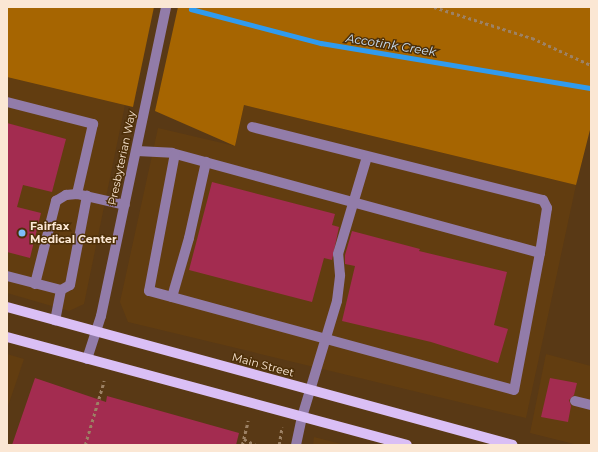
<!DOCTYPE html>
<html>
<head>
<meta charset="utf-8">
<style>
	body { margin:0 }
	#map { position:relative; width:598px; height:452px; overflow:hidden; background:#593915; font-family:Montserrat,sans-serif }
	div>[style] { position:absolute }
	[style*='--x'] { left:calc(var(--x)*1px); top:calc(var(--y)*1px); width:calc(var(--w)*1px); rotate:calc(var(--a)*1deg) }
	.built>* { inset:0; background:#623d10 }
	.forest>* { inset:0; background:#a66501 }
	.stream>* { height:4.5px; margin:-2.25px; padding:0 2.25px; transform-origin:2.25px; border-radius:2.25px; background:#309bee }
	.building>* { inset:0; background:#a32c50 }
	.path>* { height:2.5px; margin-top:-1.25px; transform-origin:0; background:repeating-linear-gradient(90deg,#9d8265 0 3px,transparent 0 6px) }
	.minor>* { height:10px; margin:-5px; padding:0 5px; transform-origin:5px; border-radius:5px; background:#927ca9 }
	.major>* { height:10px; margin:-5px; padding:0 5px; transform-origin:5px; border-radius:5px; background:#dabff5 }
	.dots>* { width:11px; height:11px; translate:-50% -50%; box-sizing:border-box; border:2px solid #4d2f08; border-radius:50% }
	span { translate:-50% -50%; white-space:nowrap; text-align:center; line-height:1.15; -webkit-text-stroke:3px #4d2f08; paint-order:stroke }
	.street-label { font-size:11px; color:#fbe7d4 }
	.poi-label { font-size:11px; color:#fbe7d4; font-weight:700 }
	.left { translate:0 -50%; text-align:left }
	.water-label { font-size:12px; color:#cbe0f5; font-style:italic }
	.frame { position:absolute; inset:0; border:8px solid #fbe7d4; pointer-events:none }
</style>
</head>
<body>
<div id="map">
	<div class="built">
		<i style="clip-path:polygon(7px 77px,125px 105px,84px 304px,69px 311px,7px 293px)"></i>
		<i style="clip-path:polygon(244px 105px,576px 185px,526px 418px,128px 322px,120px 302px,158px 128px,235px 146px)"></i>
		<i style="clip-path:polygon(7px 354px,24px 359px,7px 409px)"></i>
		<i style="clip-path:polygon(546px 354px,591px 366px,591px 445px,578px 445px,530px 433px)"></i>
		<i style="clip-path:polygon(314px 437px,345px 445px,313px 445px)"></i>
	</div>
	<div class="forest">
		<i style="clip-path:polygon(7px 7px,154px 7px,133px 107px,7px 77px)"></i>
		<i style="clip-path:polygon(178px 7px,591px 7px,591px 126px,576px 185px,244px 105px,235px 146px,155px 111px)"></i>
	</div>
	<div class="stream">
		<i style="--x:191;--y:9;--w:134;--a:14.7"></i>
		<i style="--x:321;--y:43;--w:274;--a:9.5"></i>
	</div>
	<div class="building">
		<i style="clip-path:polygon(7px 123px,66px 139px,52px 192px,23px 185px,17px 207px,41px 213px,30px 258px,7px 252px)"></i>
		<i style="clip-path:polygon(212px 182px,335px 214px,332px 225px,339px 227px,332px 260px,324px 258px,312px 302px,189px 270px)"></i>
		<i style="clip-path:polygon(352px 231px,420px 249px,419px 251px,507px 272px,494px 325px,508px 329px,498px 363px,431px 342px,342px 321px,355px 266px,345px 264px,345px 255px)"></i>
		<i style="clip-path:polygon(35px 378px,106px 402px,107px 396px,239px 433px,236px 445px,12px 445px)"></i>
		<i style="clip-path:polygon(550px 378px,577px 383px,574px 395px,569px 400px,571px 406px,568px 422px,541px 417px)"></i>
	</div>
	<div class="path">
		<i style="--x:434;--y:7;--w:103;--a:17.6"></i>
		<i style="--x:532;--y:38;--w:65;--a:24.6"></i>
		<i style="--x:244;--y:439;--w:13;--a:27"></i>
		<i style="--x:85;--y:445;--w:67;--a:-73.5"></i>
		<i style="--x:242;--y:445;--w:25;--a:-76"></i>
		<i style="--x:279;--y:445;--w:18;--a:-81"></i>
	</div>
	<div class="minor">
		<i style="--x:7;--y:102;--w:89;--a:14.3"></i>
		<i style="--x:93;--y:124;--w:72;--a:102.9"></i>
		<i style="--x:77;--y:194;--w:49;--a:12.9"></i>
		<i style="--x:252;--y:127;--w:300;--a:14.1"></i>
		<i style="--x:543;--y:200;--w:9;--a:63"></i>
		<i style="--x:547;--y:208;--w:46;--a:98.8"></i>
		<i style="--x:137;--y:151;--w:35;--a:3"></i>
		<i style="--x:172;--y:153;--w:381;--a:15.2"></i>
		<i style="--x:540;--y:253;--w:139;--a:100.7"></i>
		<i style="--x:514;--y:390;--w:378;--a:-164.8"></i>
		<i style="--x:149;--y:291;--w:139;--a:-79.3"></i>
		<i style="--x:7;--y:276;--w:56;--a:14.5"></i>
		<i style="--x:61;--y:290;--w:31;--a:101"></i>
		<i style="--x:35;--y:284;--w:86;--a:-75.8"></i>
		<i style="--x:56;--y:201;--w:12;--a:-31"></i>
		<i style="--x:66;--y:195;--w:11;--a:-5"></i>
		<i style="--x:61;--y:290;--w:10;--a:-29"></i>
		<i style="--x:70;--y:285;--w:91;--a:-79.2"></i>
		<i style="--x:172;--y:297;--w:61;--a:-73.9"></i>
		<i style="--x:189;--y:238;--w:78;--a:-77.4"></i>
		<i style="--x:87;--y:359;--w:45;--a:-72"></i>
		<i style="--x:101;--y:316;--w:316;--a:-78.1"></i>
		<i style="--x:575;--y:401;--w:16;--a:14"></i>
		<i style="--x:296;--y:445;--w:29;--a:-78"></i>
		<i style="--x:302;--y:417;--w:121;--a:-73.2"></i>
		<i style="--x:337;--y:301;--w:26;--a:-83"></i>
		<i style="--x:340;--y:275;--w:21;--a:-95"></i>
		<i style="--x:338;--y:254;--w:101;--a:-73.4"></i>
	</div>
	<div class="major">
		<i style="--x:7;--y:307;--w:524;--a:15.26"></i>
		<i style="--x:7;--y:337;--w:414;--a:15.1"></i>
	</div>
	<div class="dots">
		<i style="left:22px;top:233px;background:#7dbef9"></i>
	</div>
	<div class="street-label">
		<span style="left:122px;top:158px;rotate:-78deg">Presbyterian Way</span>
		<span style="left:263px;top:365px;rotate:15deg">Main Street</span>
	</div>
	<div class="poi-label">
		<span class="left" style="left:30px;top:233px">Fairfax<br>Medical Center</span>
	</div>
	<div class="water-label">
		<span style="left:391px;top:45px;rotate:9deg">Accotink Creek</span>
	</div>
	<div class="frame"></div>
</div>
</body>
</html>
